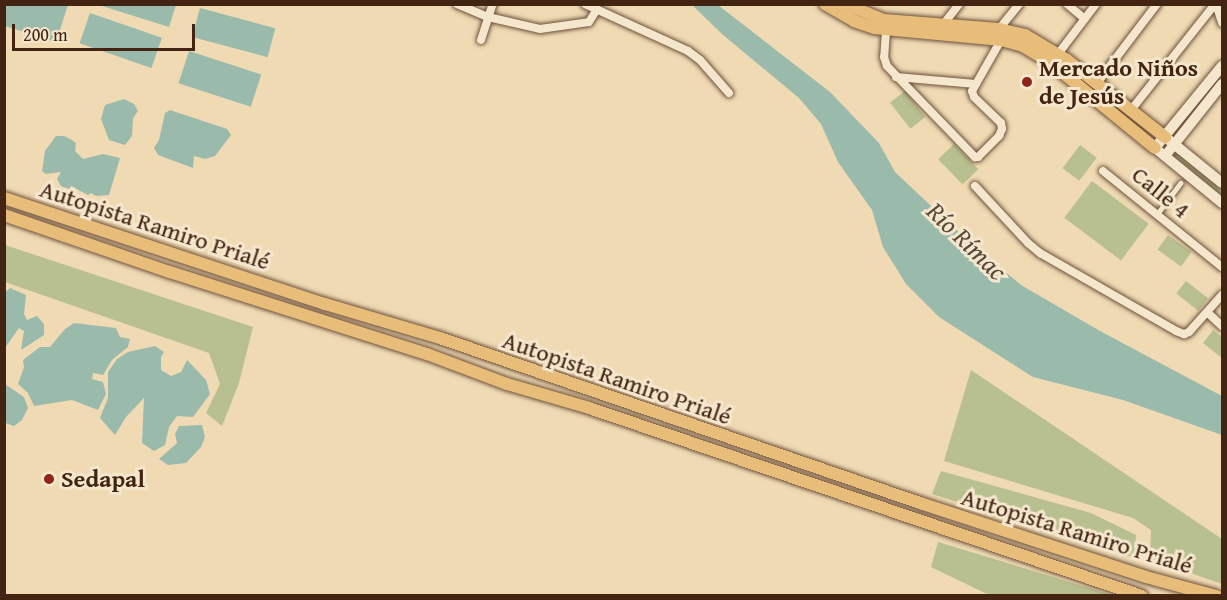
<!DOCTYPE html>
<html>
<head>
<meta charset="utf-8">
<style>
	body { margin:0 }
	#map { position:relative; width:1227px; height:600px; overflow:hidden; background:#efdab4; font-family:"Gentium Book Plus",serif }
	div>[style] { position:absolute }
	[style*='--x'] { left:calc(var(--x)*1px); top:calc(var(--y)*1px); width:calc(var(--w)*1px); rotate:calc(var(--a)*1deg) }
	.green>* { inset:0; background:#b7c08e; transform-origin:0 0 }
	.water>* { inset:0; background:#9abbac; transform-origin:0 0 }
	.roads { filter:drop-shadow(0 0 2px #6e513a) drop-shadow(0 0 2px #6e513a) }
	.pedestrian>* { height:5px; margin:-2.5px; padding:0 2.5px; transform-origin:2.5px; border-radius:2.5px; background:#f5e7ce }
	.minor>* { height:8px; margin:-4px; padding:0 4px; transform-origin:4px; border-radius:4px; background:#f5e7ce }
	.secondary>* { height:10px; margin:-5px; padding:0 5px; transform-origin:5px; border-radius:5px; background:#f5e7ce }
	.primary>* { height:12px; margin:-6px; padding:0 6px; transform-origin:6px; border-radius:6px; background:#e8bd7a }
	.trunk>* { height:12px; margin:-6px; padding:0 6px; transform-origin:6px; border-radius:6px; background:#e8bd7a }
	.dots>* { width:16px; height:16px; translate:-50% -50%; box-sizing:border-box; border:3px solid #f5e7ce; border-radius:50% }
	span { translate:-50% -50%; white-space:nowrap; text-align:center; line-height:1.15; -webkit-text-stroke:6px #f5e7ce; paint-order:stroke }
	.poi-label { font-size:24px; color:#432312; font-weight:700 }
	.left { translate:0 -50%; text-align:left }
	.street-label { font-size:24px; color:#432312 }
	.water-label { font-size:26px; color:#594938; font-style:italic }
	.frame { position:absolute; inset:0; border:6px solid #432312; pointer-events:none }
	.scale { position:absolute; left:12px; top:24px; width:183px; height:27px; box-sizing:border-box; border:3px solid #432312; border-top:0; padding-left:8px; font-size:18px; line-height:21px; white-space:nowrap; color:#432312; -webkit-text-stroke:4px #f5e7ce; paint-order:stroke }
</style>
</head>
<body>
<div id="map">
	<div class="green">
		<i style="left:905px;top:91px;width:33px;height:19px;rotate:52deg"></i>
		<i style="left:954px;top:144px;width:35px;height:22px;rotate:46deg"></i>
		<i style="left:1080px;top:145px;width:21px;height:29px;rotate:37deg"></i>
		<i style="clip-path:polygon(1176px 152px,1222px 186px,1222px 199px,1173px 157px)"></i>
		<i style="left:1092px;top:181px;width:71px;height:46px;rotate:37deg"></i>
		<i style="left:1168px;top:235px;width:29px;height:18px;rotate:36deg"></i>
		<i style="clip-path:polygon(5px 245px,253px 327px,239px 383px,222px 426px,206px 413px,220px 384px,209px 353px,5px 282px)"></i>
		<i style="left:1186px;top:281px;width:28px;height:16px;rotate:38deg"></i>
		<i style="clip-path:polygon(1213px 330px,1222px 337px,1222px 358px,1203px 343px)"></i>
		<i style="clip-path:polygon(971px 370px,1222px 539px,1222px 584px,1150px 559px,1151px 530px,1133px 518px,944px 461px)"></i>
		<i style="clip-path:polygon(941px 471px,1091px 513px,1136px 535px,1135px 558px,932px 494px)"></i>
		<i style="clip-path:polygon(938px 542px,1112px 595px,989px 595px,931px 567px)"></i>
	</div>
	<div class="water">
		<i style="clip-path:polygon(5px 4px,68px 5px,56px 42px,5px 26px)"></i>
		<i style="clip-path:polygon(99px 5px,176px 5px,169px 27px)"></i>
		<i style="clip-path:polygon(692px 5px,718px 5px,830px 92px,879px 143px,895px 172px,966px 239px,1021px 285px,1100px 331px,1222px 396px,1222px 435px,1123px 400px,1033px 377px,939px 317px,906px 284px,883px 247px,872px 210px,838px 162px,821px 124px,799px 98px,722px 34px)"></i>
		<i style="left:200px;top:8px;width:78px;height:30px;rotate:15deg"></i>
		<i style="left:90px;top:13px;width:76px;height:32px;rotate:19deg"></i>
		<i style="left:189px;top:51px;width:76px;height:34px;rotate:18deg"></i>
		<i style="clip-path:polygon(124px 99px,134px 104px,138px 111px,133px 118px,132px 136px,125px 145px,109px 140px,101px 119px,105px 105px)"></i>
		<i style="clip-path:polygon(170px 110px,227px 129px,231px 135px,215px 156px,205px 159px,194px 156px,193px 168px,158px 155px,154px 148px,159px 140px,165px 113px)"></i>
		<i style="clip-path:polygon(56px 136px,64px 136px,72px 140px,76px 143px,75px 151px,83px 159px,103px 154px,120px 158px,109px 195px,96px 196px,91px 193px,88px 195px,71px 186px,69px 189px,61px 186px,57px 179px,61px 172px,46px 174px,42px 171px,45px 151px)"></i>
		<i style="clip-path:polygon(10px 288px,26px 295px,24px 314px,27px 320px,37px 316px,44px 324px,44px 335px,21px 350px,24px 331px,19px 328px,5px 348px,5px 292px)"></i>
		<i style="clip-path:polygon(74px 323px,116px 328px,120px 337px,130px 339px,128px 347px,112px 360px,103px 375px,93px 373px,92px 379px,103px 382px,106px 394px,98px 410px,72px 400px,34px 406px,28px 393px,18px 384px,24px 367px,23px 360px,40px 347px,50px 347px,65px 329px)"></i>
		<i style="clip-path:polygon(155px 346px,164px 352px,161px 357px,161px 370px,171px 376px,181px 372px,187px 360px,206px 380px,210px 394px,193px 417px,177px 416px,169px 427px,165px 445px,154px 451px,142px 443px,144px 398px,126px 417px,115px 435px,100px 418px,108px 398px,108px 372px,117px 359px,128px 352px)"></i>
		<i style="clip-path:polygon(5px 384px,24px 397px,28px 408px,22px 420px,14px 426px,5px 423px)"></i>
		<i style="clip-path:polygon(202px 425px,205px 437px,201px 447px,186px 463px,168px 465px,159px 459px,177px 443px,175px 434px,179px 426px)"></i>
	</div>
	<div class="roads">
		<div class="pedestrian">
			<i style="--x:1157;--y:214;--w:39;--a:-53"></i>
		</div>
		<div class="minor">
			<i style="--x:457;--y:4;--w:34;--a:23"></i>
			<i style="--x:488;--y:17;--w:53;--a:13"></i>
			<i style="--x:540;--y:29;--w:49;--a:-8.1"></i>
			<i style="--x:589;--y:22;--w:15;--a:-58"></i>
			<i style="--x:585;--y:4;--w:113;--a:24.5"></i>
			<i style="--x:688;--y:51;--w:15;--a:37"></i>
			<i style="--x:700;--y:60;--w:44;--a:48.7"></i>
			<i style="--x:1067;--y:4;--w:23;--a:40"></i>
			<i style="--x:1216;--y:4;--w:20;--a:72"></i>
			<i style="--x:942;--y:26;--w:28;--a:-52"></i>
			<i style="--x:999;--y:29;--w:32;--a:-51"></i>
			<i style="--x:886;--y:31;--w:26;--a:94"></i>
			<i style="--x:884;--y:57;--w:9;--a:72"></i>
			<i style="--x:887;--y:66;--w:127;--a:46"></i>
			<i style="--x:975;--y:157;--w:3;--a:0"></i>
			<i style="--x:978;--y:157;--w:30;--a:-45"></i>
			<i style="--x:999;--y:136;--w:8;--a:-67"></i>
			<i style="--x:1002;--y:129;--w:6;--a:-99"></i>
			<i style="--x:1001;--y:123;--w:37;--a:-136"></i>
			<i style="--x:974;--y:97;--w:6;--a:-108"></i>
			<i style="--x:972;--y:91;--w:59;--a:-60.4"></i>
			<i style="--x:481;--y:40;--w:38;--a:-72"></i>
			<i style="--x:1058;--y:54;--w:63;--a:-52.8"></i>
			<i style="--x:896;--y:77;--w:80;--a:5"></i>
			<i style="--x:1097;--y:83;--w:99;--a:-52.8"></i>
			<i style="--x:1131;--y:110;--w:135;--a:-51.6"></i>
			<i style="--x:1103;--y:171;--w:153;--a:38.9"></i>
			<i style="--x:975;--y:186;--w:78;--a:47.1"></i>
			<i style="--x:1028;--y:243;--w:16;--a:40"></i>
			<i style="--x:1040;--y:253;--w:157;--a:29.8"></i>
			<i style="--x:1176;--y:331;--w:9;--a:21"></i>
			<i style="--x:1184;--y:334;--w:5;--a:-22"></i>
			<i style="--x:1189;--y:332;--w:50;--a:-48.3"></i>
			<i style="--x:1208;--y:313;--w:19;--a:43"></i>
		</div>
		<div class="secondary">
			<i style="--x:1222;--y:66;--w:106;--a:129.3"></i>
			<i style="--x:1155;--y:148;--w:87;--a:39.4"></i>
			<i style="--x:1169;--y:140;--w:68;--a:39.1"></i>
			<i style="--x:1165;--y:156;--w:92;--a:-51.6"></i>
		</div>
		<div class="primary">
			<i style="--x:825;--y:4;--w:34;--a:30"></i>
			<i style="--x:854;--y:21;--w:21;--a:19"></i>
			<i style="--x:874;--y:28;--w:128;--a:5.4"></i>
			<i style="--x:1001;--y:40;--w:23;--a:15"></i>
			<i style="--x:1023;--y:46;--w:33;--a:31"></i>
			<i style="--x:1051;--y:63;--w:134;--a:39.3"></i>
			<i style="--x:845;--y:4;--w:42;--a:22.3"></i>
			<i style="--x:884;--y:20;--w:115;--a:4.5"></i>
			<i style="--x:999;--y:29;--w:27;--a:13"></i>
			<i style="--x:1025;--y:35;--w:49;--a:30.8"></i>
			<i style="--x:1067;--y:60;--w:125;--a:38.2"></i>
		</div>
		<div class="trunk">
			<i style="--x:4;--y:198;--w:338;--a:18.3"></i>
			<i style="--x:325;--y:304;--w:120;--a:16.5"></i>
			<i style="--x:440;--y:338;--w:508;--a:18.97"></i>
			<i style="--x:920;--y:503;--w:238;--a:18.1"></i>
			<i style="--x:1146;--y:577;--w:73;--a:15.2"></i>
			<i style="--x:4;--y:215;--w:176;--a:19"></i>
			<i style="--x:170;--y:272;--w:270;--a:17.7"></i>
			<i style="--x:427;--y:354;--w:85;--a:20.6"></i>
			<i style="--x:507;--y:384;--w:85;--a:16.3"></i>
			<i style="--x:589;--y:408;--w:584;--a:18.78"></i>
		</div>
	</div>
	<div class="dots">
		<i style="left:1027px;top:82px;background:#8f2418"></i>
		<i style="left:49px;top:479px;background:#8f2418"></i>
	</div>
	<div class="poi-label">
		<span class="left" style="left:1039px;top:82px">Mercado Niños<br>de Jesús</span>
		<span class="left" style="left:61px;top:479px">Sedapal</span>
	</div>
	<div class="street-label">
		<span style="left:1161px;top:192px;rotate:39deg">Calle 4</span>
		<span style="left:155px;top:225px;rotate:18deg">Autopista Ramiro Prialé</span>
		<span style="left:617px;top:378px;rotate:19deg">Autopista Ramiro Prialé</span>
		<span style="left:1077px;top:531px;rotate:17deg">Autopista Ramiro Prialé</span>
	</div>
	<div class="water-label">
		<span style="left:967px;top:241px;rotate:44deg">Río Rímac</span>
	</div>
	<div class="frame"></div>
	<div class="scale">200 m</div>
</div>
</body>
</html>
